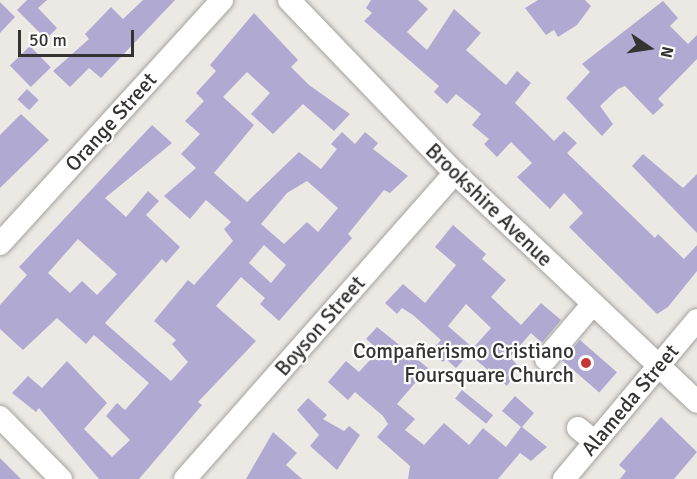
<!DOCTYPE html>
<html>
<head>
<meta charset="utf-8">
<style>
	body { margin:0 }
	#map { position:relative; width:697px; height:479px; overflow:hidden; background:#ece9e5; font-family:Signika,sans-serif }
	div>[style] { position:absolute }
	[style*='--x'] { left:calc(var(--x)*1px); top:calc(var(--y)*1px); width:calc(var(--w)*1px); rotate:calc(var(--a)*1deg) }
	.building>* { inset:0; background:#b0aad2; transform-origin:0 0 }
	.roads { filter:drop-shadow(0 0 2px #a5a29e) drop-shadow(0 0 2px #a5a29e) }
	.minor>* { height:22px; margin:-11px; padding:0 11px; transform-origin:11px; border-radius:11px; background:#fff }
	.dots>* { width:16px; height:16px; translate:-50% -50%; box-sizing:border-box; border:3px solid #fff; border-radius:50% }
	span { translate:-50% -50%; white-space:nowrap; text-align:center; line-height:1.15; -webkit-text-stroke:4.5px #fff; paint-order:stroke }
	.street-label { font-size:21px; color:#343332 }
	.poi-label { font-size:21px; color:#343332 }
	.right { translate:-100% -50%; text-align:right }
	.north { position:absolute; left:619px; top:18px; width:60px; height:60px; -webkit-text-stroke:4px #fff; paint-order:stroke; rotate:103deg; font-size:16px; font-weight:700; line-height:24px; text-align:center; color:#343332 }
	.north::after { content:''; display:block; margin:auto; width:21px; height:27px; background:#343332; clip-path:polygon(50% 0,100% 100%,50% 72%,0 100%) }
	.scale { position:absolute; left:18px; top:30px; width:116px; height:27px; box-sizing:border-box; border:3px solid #343332; border-top:0; padding-left:8px; font-size:18px; line-height:21px; white-space:nowrap; color:#343332; -webkit-text-stroke:4px #fff; paint-order:stroke }
</style>
</head>
<body>
<div id="map">
	<div class="building">
		<i style="clip-path:polygon(27px 0,47px 0,38px 8px,57px 28px,46px 39px,17px 10px)"></i>
		<i style="clip-path:polygon(143px 0,175px 0,101px 78px,89px 68px,70px 87px,53px 71px,89px 39px,85px 34px,111px 7px,123px 19px)"></i>
		<i style="clip-path:polygon(371px 0,418px 0,428px 9px,407px 32px,427px 50px,454px 9px,481px 33px,466px 50px,506px 85px,517px 71px,531px 83px,515px 103px,543px 130px,554px 141px,564px 131px,577px 143px,567px 153px,655px 238px,658px 234px,684px 259px,697px 245px,697px 271px,668px 307px,657px 314px,569px 227px,583px 213px,564px 193px,550px 209px,517px 177px,532px 163px,511px 142px,497px 157px,484px 144px,489px 139px,472px 125px,481px 114px,456px 94px,447px 104px,434px 92px,439px 86px,364px 21px,372px 13px,366px 8px)"></i>
		<i style="clip-path:polygon(538px 0,585px 0,591px 6px,577px 25px,558px 37px,554px 30px,546px 35px,525px 8px)"></i>
		<i style="clip-path:polygon(663px 1px,678px 18px,670px 26px,688px 44px,697px 35px,697px 59px,658px 99px,664px 105px,653px 115px,625px 86px,618px 89px,600px 106px,613px 124px,602px 136px,566px 98px,590px 72px,582px 64px)"></i>
		<i style="clip-path:polygon(0 2px,15px 17px,0 33px)"></i>
		<i style="clip-path:polygon(evenodd,254px 13px,298px 60px,291px 67px,309px 85px,350px 114px,334px 131px,303px 104px,273px 134px,251px 114px,270px 93px,247px 72px,223px 97px,254px 125px,214px 173px,247px 202px,299px 152px,321px 169px,337px 149px,331px 144px,342px 132px,355px 144px,365px 132px,378px 143px,373px 149px,408px 176px,390px 193px,384px 190px,348px 234px,352px 238px,279px 321px,260px 304px,265px 298px,241px 277px,216px 306px,256px 341px,198px 402px,202px 405px,139px 479px,99px 479px,39px 408px,36px 412px,12px 393px,28px 376px,42px 388px,67px 361px,107px 403px,84px 429px,112px 457px,130px 440px,106px 416px,117px 403px,125px 410px,149px 383px,94px 335px,86px 344px,57px 318px,23px 350px,0 329px,0 305px,27px 275px,19px 267px,152px 125px,172px 143px,105px 198px,126px 217px,148px 191px,159px 201px,146px 215px,180px 247px,166px 263px,162px 259px,105px 323px,171px 381px,188px 362px,172px 344px,176px 340px,154px 321px,188px 280px,194px 285px,233px 241px,224px 229px,231px 222px,206px 200px,190px 219px,164px 196px,196px 168px,181px 154px,200px 134px,185px 121px,204px 101px,196px 93px,216px 71px,210px 65px,254px 13px,307px 181px,338px 208px,318px 232px,307px 222px,284px 244px,261px 224px,287px 193px,307px 181px,254px 13px,78px 239px,117px 274px,97px 295px,82px 281px,70px 293px,48px 273px,78px 239px,254px 13px,264px 245px,286px 265px,271px 283px,249px 263px,264px 245px)"></i>
		<i style="left:30px;top:46px;width:30px;height:28px;rotate:46deg"></i>
		<i style="left:27px;top:89px;width:16px;height:14px;rotate:43deg"></i>
		<i style="clip-path:polygon(21px 114px,49px 140px,0 188px,0 135px)"></i>
		<i style="clip-path:polygon(643px 154px,683px 188px,697px 174px,697px 233px,632px 166px)"></i>
		<i style="clip-path:polygon(evenodd,453px 225px,486px 254px,482px 259px,506px 280px,491px 297px,521px 325px,541px 303px,561px 320px,542px 343px,531px 333px,510px 357px,519px 367px,507px 386px,469px 354px,456px 368px,446px 359px,443px 362px,431px 351px,441px 340px,413px 315px,402px 308px,397px 314px,385px 303px,403px 284px,425px 303px,456px 265px,435px 247px,453px 225px,466px 304px,491px 328px,473px 348px,448px 326px,466px 304px)"></i>
		<i style="clip-path:polygon(377px 327px,428px 368px,397px 404px,415px 419px,405px 430px,424px 445px,444px 423px,469px 445px,483px 428px,506px 447px,521px 427px,502px 411px,515px 396px,534px 413px,522px 427px,547px 447px,531px 461px,520px 453px,498px 479px,408px 479px,410px 466px,377px 437px,388px 424px,383px 416px,355px 392px,348px 400px,328px 382px,346px 361px,359px 372px,379px 350px,366px 339px)"></i>
		<i style="left:580px;top:340px;width:49px;height:27px;rotate:41deg"></i>
		<i style="left:462px;top:390px;width:40px;height:11px;rotate:39deg"></i>
		<i style="clip-path:polygon(308px 398px,327px 415px,323px 419px,344px 431px,349px 426px,360px 435px,337px 470px,310px 446px,319px 435px,297px 410px)"></i>
		<i style="clip-path:polygon(661px 417px,697px 452px,674px 479px,620px 479px,626px 471px,619px 465px)"></i>
		<i style="clip-path:polygon(273px 432px,297px 453px,286px 465px,302px 479px,246px 479px)"></i>
		<i style="clip-path:polygon(0 458px,21px 479px,0 479px)"></i>
	</div>
	<div class="roads">
		<div class="minor">
			<i style="--x:289;--y:0;--w:240;--a:46.2"></i>
			<i style="--x:455;--y:173;--w:333;--a:43.4"></i>
			<i style="--x:0;--y:244;--w:330;--a:-47.7"></i>
			<i style="--x:546;--y:359;--w:71;--a:-49.6"></i>
			<i style="--x:0;--y:417;--w:87;--a:45.5"></i>
			<i style="--x:578;--y:428;--w:22;--a:39"></i>
			<i style="--x:185;--y:479;--w:408;--a:-48.6"></i>
			<i style="--x:564;--y:479;--w:207;--a:-50.1"></i>
		</div>
	</div>
	<div class="dots">
		<i style="left:586px;top:363px;background:#c63831"></i>
	</div>
	<div class="street-label">
		<span style="left:111px;top:122px;rotate:-48deg">Orange Street</span>
		<span style="left:489px;top:205px;rotate:44deg">Brookshire Avenue</span>
		<span style="left:320px;top:326px;rotate:-49deg">Boyson Street</span>
		<span style="left:630px;top:400px;rotate:-50deg">Alameda Street</span>
	</div>
	<div class="poi-label">
		<span class="right" style="left:574px;top:363px">Compañerismo Cristiano<br>Foursquare Church</span>
	</div>
	<div class="north">N</div>
	<div class="scale">50 m</div>
</div>
</body>
</html>
